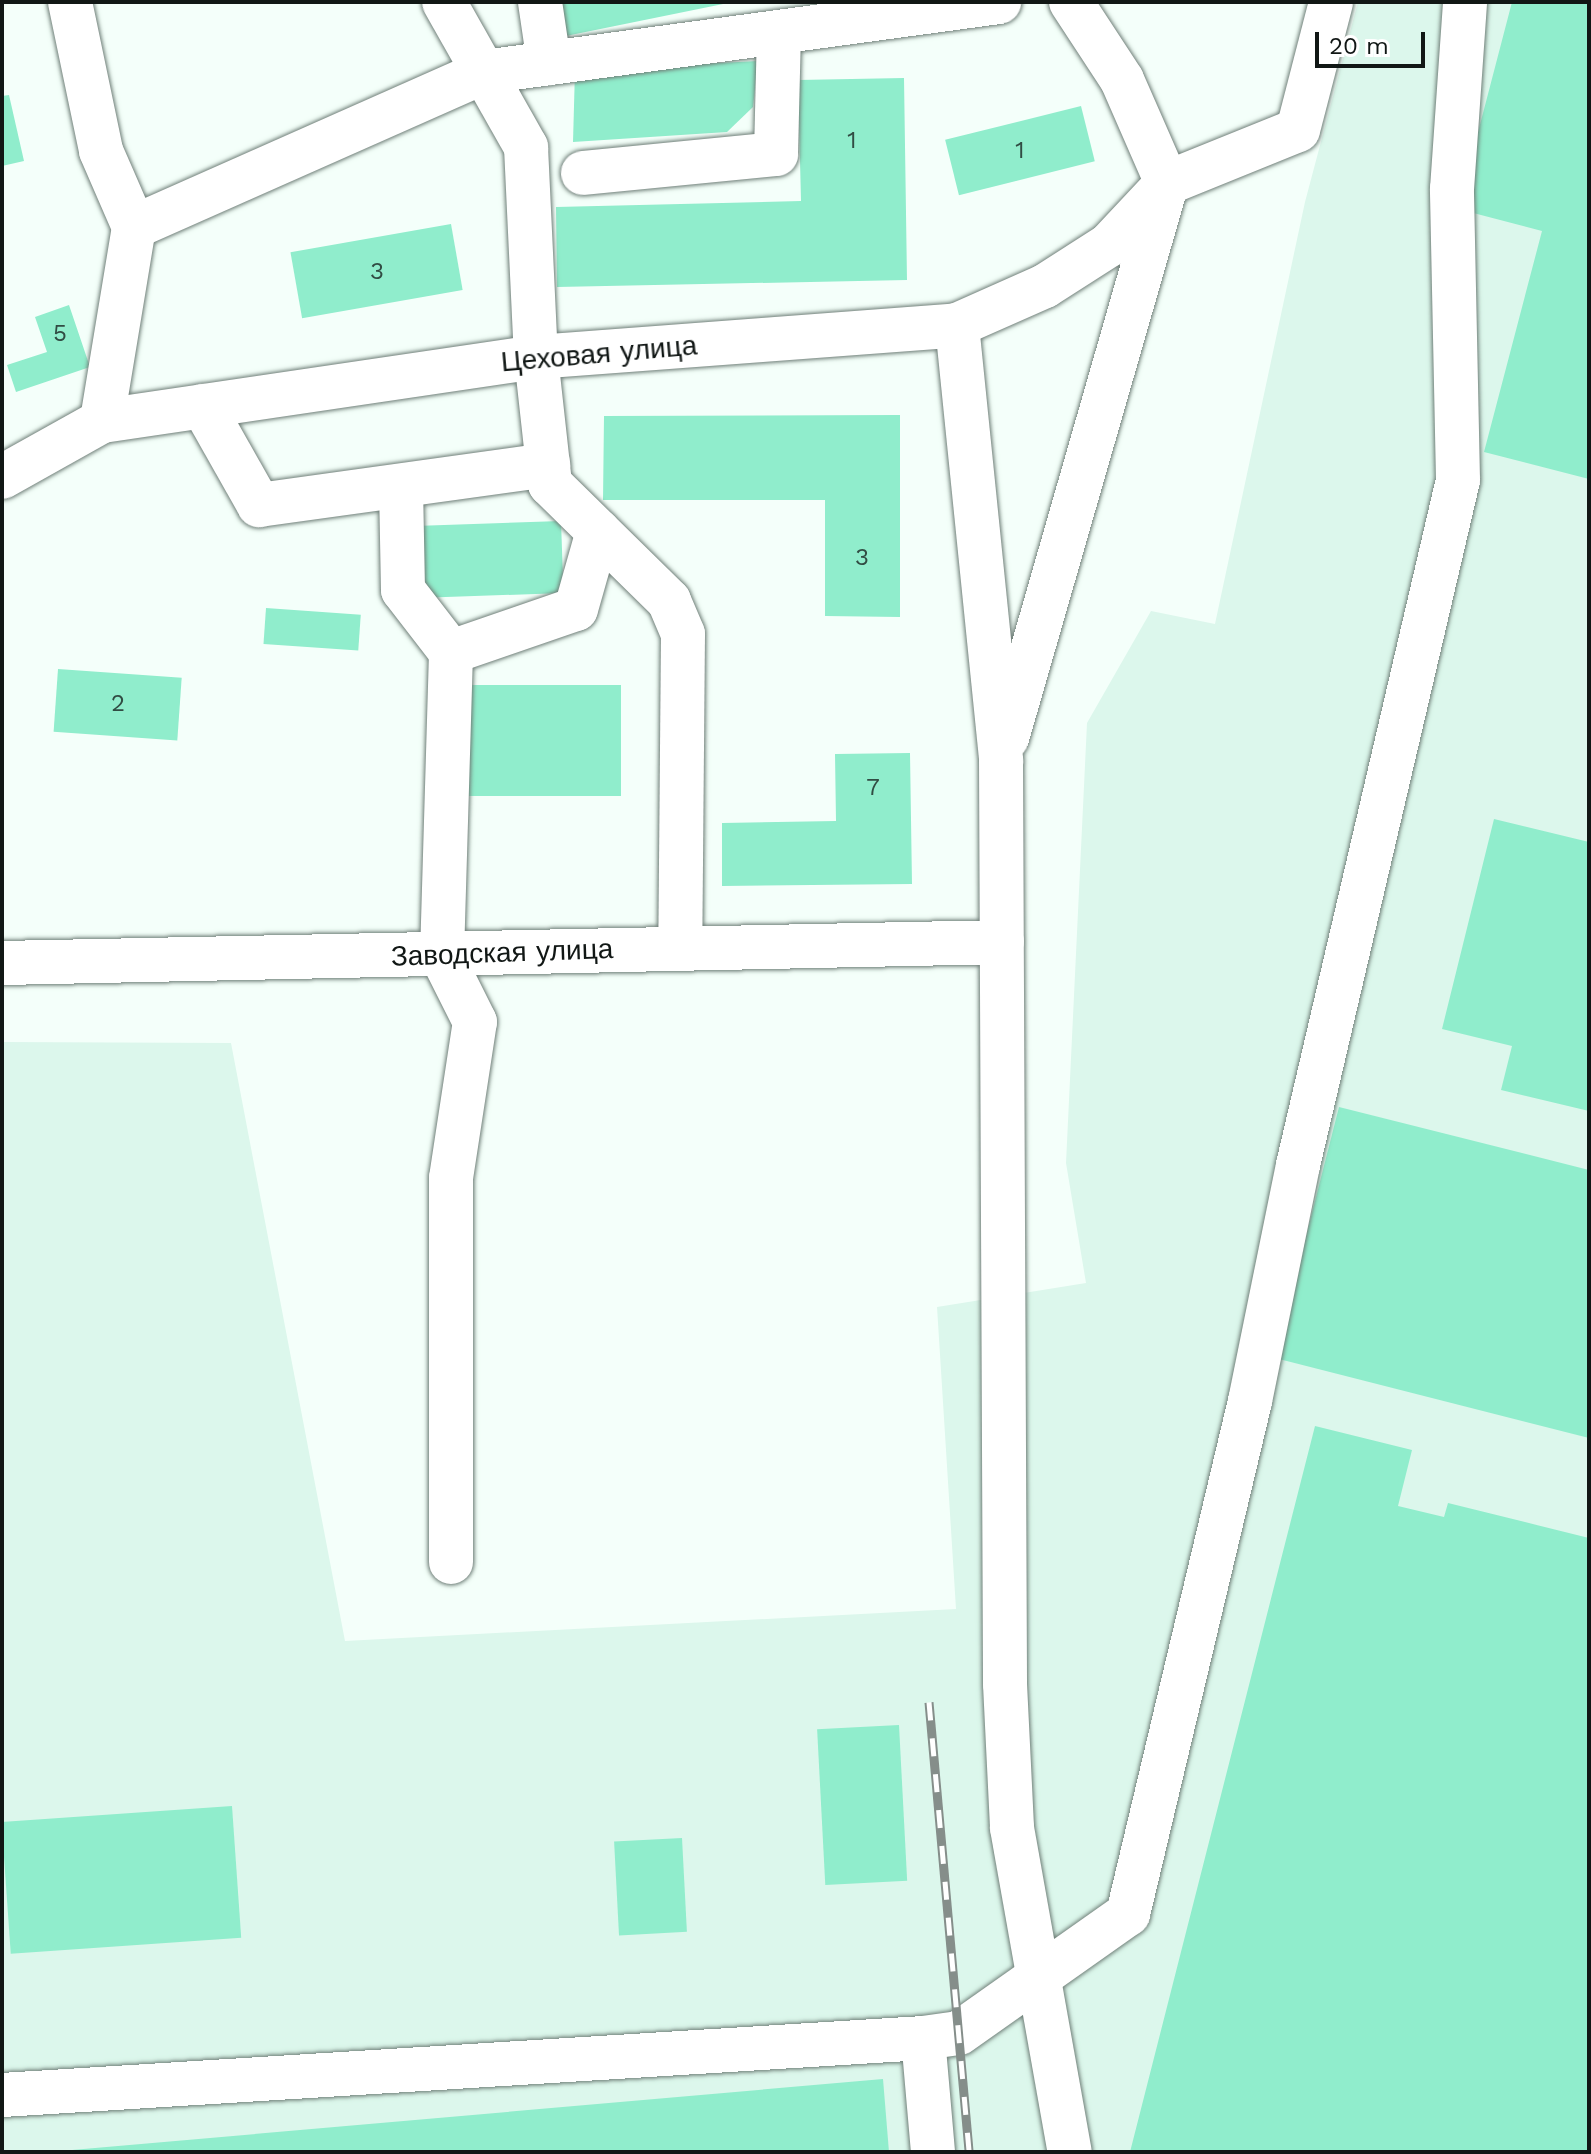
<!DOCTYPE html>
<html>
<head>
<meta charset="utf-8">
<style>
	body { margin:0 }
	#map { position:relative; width:1591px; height:2154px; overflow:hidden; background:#f4fffa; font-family:"Work Sans",sans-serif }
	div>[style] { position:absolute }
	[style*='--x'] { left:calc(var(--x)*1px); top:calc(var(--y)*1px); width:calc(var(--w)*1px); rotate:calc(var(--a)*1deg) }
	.built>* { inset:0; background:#dcf7ec }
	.building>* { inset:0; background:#90edcc; transform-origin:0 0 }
	.roads { filter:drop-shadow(0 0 2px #708079) drop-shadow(0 0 2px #708079) }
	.minor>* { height:44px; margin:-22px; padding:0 22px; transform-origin:22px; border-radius:22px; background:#fff }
	.rail>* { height:9px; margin-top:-4.5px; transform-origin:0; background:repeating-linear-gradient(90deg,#fff 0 18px,#858e8a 0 36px); box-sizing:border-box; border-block:2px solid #858e8a }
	span { translate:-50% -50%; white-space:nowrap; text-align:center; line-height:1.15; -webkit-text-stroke:6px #fff; paint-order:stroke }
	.number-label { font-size:24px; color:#314c43 }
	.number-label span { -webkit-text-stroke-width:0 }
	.street-label { font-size:28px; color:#111715 }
	.frame { position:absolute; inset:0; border:4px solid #111715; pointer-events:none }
	.scale { position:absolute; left:1315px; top:32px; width:110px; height:36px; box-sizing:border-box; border:4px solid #111715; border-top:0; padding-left:10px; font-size:24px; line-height:28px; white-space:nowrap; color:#111715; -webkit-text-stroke:6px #fff; paint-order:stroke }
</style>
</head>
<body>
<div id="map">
	<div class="built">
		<i style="clip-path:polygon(1358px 2px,1589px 2px,1589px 2152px,2px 2152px,2px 1042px,231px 1043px,345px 1641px,956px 1609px,937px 1307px,1086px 1283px,1066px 1163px,1087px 723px,1151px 611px,1215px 624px,1305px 202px)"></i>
	</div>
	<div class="building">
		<i style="clip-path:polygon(554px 2px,727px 2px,728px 3px,561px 37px)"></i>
		<i style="clip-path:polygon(1512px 2px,1589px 2px,1589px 479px,1484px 452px,1542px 231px,1458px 209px)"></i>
		<i style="clip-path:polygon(758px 61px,753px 107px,727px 132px,573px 142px,575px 70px)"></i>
		<i style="clip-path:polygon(904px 78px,907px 280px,557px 287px,556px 207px,801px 201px,798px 80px)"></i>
		<i style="clip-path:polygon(9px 95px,24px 161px,2px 166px,2px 96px)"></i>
		<i style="left:1081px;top:106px;width:57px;height:140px;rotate:76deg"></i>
		<i style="left:451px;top:224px;width:67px;height:163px;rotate:80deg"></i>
		<i style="clip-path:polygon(69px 305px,90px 367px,16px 392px,7px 365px,47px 352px,35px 317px)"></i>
		<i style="clip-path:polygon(900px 415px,900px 617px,825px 616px,825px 500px,603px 500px,604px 416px)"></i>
		<i style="left:561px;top:521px;width:72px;height:139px;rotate:88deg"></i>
		<i style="left:266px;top:608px;width:95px;height:36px;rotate:4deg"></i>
		<i style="left:58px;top:669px;width:124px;height:63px;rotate:4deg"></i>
		<i style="left:457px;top:685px;width:164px;height:111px"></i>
		<i style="clip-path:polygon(910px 753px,912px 884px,722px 886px,722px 823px,836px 821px,835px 754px)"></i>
		<i style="clip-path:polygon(1494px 819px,1589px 842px,1589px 1111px,1501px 1090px,1512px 1046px,1442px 1029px)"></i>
		<i style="clip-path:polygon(1339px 1107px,1589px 1170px,1589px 1438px,1275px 1358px)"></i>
		<i style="clip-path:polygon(1315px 1426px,1412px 1450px,1398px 1506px,1444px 1517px,1448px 1503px,1589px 1538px,1589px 2152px,1130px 2152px)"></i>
		<i style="left:899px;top:1725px;width:156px;height:82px;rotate:87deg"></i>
		<i style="left:232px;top:1806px;width:132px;height:231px;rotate:86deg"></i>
		<i style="left:682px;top:1838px;width:94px;height:68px;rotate:87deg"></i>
		<i style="clip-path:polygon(883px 2079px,889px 2152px,72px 2152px,72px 2150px)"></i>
	</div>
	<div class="roads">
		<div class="minor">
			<i style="--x:70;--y:2;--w:152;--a:78.2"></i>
			<i style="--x:101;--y:151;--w:83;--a:66.5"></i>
			<i style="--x:134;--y:227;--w:197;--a:99.4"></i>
			<i style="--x:444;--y:2;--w:167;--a:60.5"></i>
			<i style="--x:526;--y:147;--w:210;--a:87.3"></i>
			<i style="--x:536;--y:357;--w:128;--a:83.7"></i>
			<i style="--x:550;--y:484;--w:167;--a:44.5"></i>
			<i style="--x:669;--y:601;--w:36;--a:67"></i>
			<i style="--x:683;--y:634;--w:313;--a:90.5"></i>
			<i style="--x:540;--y:2;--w:62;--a:81.6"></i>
			<i style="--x:1071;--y:2;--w:93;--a:56.8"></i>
			<i style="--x:1122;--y:80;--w:112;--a:66.4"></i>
			<i style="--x:583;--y:173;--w:194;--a:-5.6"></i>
			<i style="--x:776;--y:154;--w:122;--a:-88.6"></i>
			<i style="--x:134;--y:227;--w:383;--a:-23.9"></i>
			<i style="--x:484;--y:72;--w:520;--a:-7.74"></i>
			<i style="--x:957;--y:325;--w:438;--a:84.2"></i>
			<i style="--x:1001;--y:761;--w:923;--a:89.75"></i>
			<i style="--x:1005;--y:1684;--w:144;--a:87.2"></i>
			<i style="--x:1012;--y:1828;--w:329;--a:79.9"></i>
			<i style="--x:203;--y:406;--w:114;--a:60.5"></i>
			<i style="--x:259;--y:505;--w:292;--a:-7.9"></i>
			<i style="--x:2;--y:477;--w:115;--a:-29.2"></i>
			<i style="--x:102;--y:421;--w:439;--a:-8.4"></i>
			<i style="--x:536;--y:357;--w:422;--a:-4.3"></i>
			<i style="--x:957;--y:325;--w:96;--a:-23.9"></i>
			<i style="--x:1045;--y:286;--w:76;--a:-32.6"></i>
			<i style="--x:1109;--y:245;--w:85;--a:-46.9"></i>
			<i style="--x:1167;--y:183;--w:141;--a:-22"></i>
			<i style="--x:1298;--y:130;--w:132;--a:-75.5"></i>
			<i style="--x:401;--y:486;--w:104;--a:88.9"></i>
			<i style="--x:403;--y:590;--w:78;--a:52.3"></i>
			<i style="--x:1007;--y:738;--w:571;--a:-73.94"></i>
			<i style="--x:2;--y:963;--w:1000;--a:-1.2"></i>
			<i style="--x:451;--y:1562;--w:384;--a:-90"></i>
			<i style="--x:451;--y:1178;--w:158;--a:-81.3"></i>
			<i style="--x:475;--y:1022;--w:74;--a:-116.6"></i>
			<i style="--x:442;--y:956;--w:304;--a:-88.3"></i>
			<i style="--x:451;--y:652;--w:132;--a:-19"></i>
			<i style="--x:576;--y:609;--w:81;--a:-74.2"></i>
			<i style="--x:2;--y:2095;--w:923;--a:-3.54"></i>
			<i style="--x:933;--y:2152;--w:114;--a:-95"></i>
			<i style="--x:923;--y:2038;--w:36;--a:-8"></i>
			<i style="--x:959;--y:2033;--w:207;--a:-35.2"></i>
			<i style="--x:1128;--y:1914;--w:527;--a:-76.62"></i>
			<i style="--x:1250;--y:1401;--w:241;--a:-78.5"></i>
			<i style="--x:1298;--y:1165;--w:703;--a:-76.85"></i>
			<i style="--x:1458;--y:480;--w:291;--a:-91.2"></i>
			<i style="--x:1452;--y:189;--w:187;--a:-86"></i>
		</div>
	</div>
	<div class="rail">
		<i style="--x:929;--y:1702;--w:452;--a:84.9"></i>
	</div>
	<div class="number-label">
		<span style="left:852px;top:141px">1</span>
		<span style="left:1020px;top:151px">1</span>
		<span style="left:377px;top:272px">3</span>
		<span style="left:60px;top:334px">5</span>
		<span style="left:862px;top:558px">3</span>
		<span style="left:118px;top:704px">2</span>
		<span style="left:873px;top:788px">7</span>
	</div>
	<div class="street-label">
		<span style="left:599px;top:354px;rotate:-5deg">Цеховая улица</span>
		<span style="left:502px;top:953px;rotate:-2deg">Заводская улица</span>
	</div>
	<div class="frame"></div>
	<div class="scale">20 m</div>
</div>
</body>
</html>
